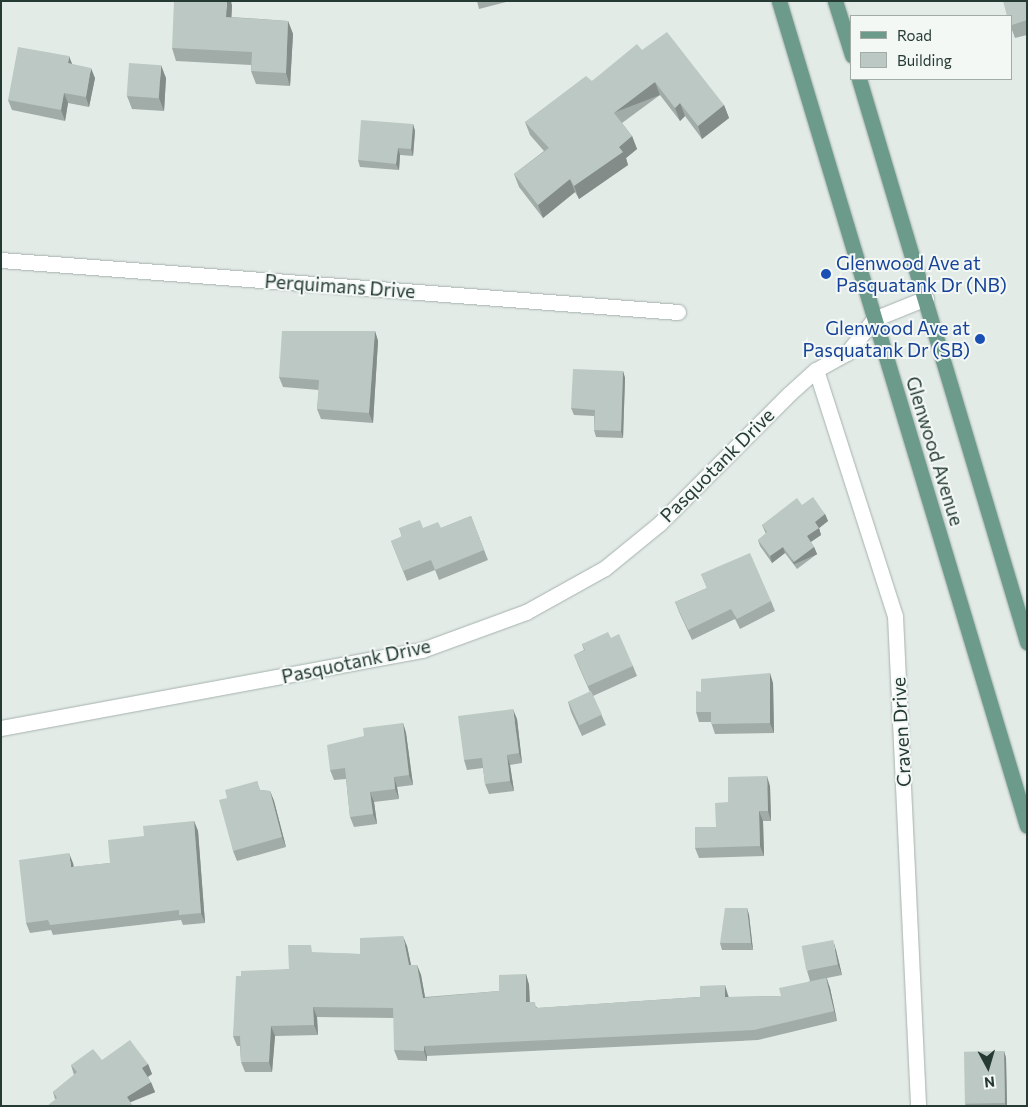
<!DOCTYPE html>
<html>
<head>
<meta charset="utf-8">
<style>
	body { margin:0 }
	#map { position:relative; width:1028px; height:1107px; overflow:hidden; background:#e3ebe7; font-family:Commissioner,sans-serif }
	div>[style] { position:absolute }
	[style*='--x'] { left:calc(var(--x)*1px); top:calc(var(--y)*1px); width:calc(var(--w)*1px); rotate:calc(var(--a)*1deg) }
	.roads { filter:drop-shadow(0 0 1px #a6b2ad) drop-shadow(0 0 1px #a6b2ad) }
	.minor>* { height:15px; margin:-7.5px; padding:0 7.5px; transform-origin:7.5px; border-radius:7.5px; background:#fff }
	.tertiary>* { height:15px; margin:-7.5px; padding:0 7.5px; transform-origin:7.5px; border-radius:7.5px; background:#fff }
	.primary>* { height:15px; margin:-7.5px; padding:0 7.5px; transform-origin:7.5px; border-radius:7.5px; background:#6c9b8c }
	.wall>* { inset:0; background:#a1aca8 }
	.shaded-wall>* { inset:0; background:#838c88; transform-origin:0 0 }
	.building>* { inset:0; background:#bbc8c3; transform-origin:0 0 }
	.dots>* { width:14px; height:14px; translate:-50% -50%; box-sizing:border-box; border:2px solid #f3f8f5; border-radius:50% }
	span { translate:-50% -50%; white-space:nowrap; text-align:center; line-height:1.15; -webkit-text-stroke:4px #f3f8f5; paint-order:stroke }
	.transit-label { font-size:19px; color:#164399 }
	.left { translate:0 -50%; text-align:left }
	.right { translate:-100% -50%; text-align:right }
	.street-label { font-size:19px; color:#253a33 }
	.frame { position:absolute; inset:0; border:2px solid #253a33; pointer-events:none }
	.legend { position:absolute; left:850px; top:15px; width:162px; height:65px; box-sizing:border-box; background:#f3f8f5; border:1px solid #a1aca7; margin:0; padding:6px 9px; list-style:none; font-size:15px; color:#253a33 }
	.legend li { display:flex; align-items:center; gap:10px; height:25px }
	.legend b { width:25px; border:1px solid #a1aca7 }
	.north { position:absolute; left:963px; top:1042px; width:50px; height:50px; -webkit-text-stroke:4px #f3f8f5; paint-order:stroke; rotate:174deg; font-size:14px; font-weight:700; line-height:20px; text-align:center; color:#253a33 }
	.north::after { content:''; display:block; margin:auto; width:18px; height:22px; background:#253a33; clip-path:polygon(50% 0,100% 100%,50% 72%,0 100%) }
</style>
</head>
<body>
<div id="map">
	<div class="roads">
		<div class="minor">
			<i style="--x:1;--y:260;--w:679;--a:4.39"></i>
		</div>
		<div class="tertiary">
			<i style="--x:816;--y:370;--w:258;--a:72.2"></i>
			<i style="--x:895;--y:616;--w:491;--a:87.3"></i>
			<i style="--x:1;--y:728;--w:428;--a:-10.5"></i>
			<i style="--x:422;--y:650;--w:111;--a:-20.1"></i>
			<i style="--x:526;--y:612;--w:90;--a:-29.1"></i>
			<i style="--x:605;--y:568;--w:70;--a:-39.2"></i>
			<i style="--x:659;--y:524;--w:184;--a:-45"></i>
			<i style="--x:789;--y:394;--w:36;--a:-42"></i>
			<i style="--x:816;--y:370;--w:35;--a:-29"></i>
			<i style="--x:847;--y:353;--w:43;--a:-51.5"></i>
			<i style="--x:874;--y:319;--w:56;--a:-22"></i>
		</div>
		<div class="primary">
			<i style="--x:779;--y:1;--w:861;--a:73.27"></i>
			<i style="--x:835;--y:1;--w:57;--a:72.5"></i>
			<i style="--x:859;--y:79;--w:588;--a:73.38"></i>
		</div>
	</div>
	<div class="wall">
		<i style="clip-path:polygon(477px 1px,510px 1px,479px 9px)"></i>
		<i style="clip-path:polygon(1027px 1px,1027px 35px,1015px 38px,1012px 30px,1012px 16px)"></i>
		<i style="clip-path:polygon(232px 5px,231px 17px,288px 21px,293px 34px,290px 86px,256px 84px,251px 71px,251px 65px,176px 61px,172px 48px)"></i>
		<i style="clip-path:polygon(642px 50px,724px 105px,729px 118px,702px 139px,685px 116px,680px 121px,660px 95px,622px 123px,632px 136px,637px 149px,626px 158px,628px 165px,579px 199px,575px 192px,543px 218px,519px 187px,514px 174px,544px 151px,530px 135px,525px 122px,592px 81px)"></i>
		<i style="clip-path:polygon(72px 64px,95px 78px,89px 107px,68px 103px,65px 121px,12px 110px,8px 100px)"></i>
		<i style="clip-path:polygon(166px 78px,164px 111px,132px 109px,127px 96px)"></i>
		<i style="clip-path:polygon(413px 124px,415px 131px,413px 156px,400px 155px,399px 170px,360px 167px,358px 160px)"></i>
		<i style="clip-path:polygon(375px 331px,378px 341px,373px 423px,321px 419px,317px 409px,319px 390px,283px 387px,279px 377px)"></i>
		<i style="clip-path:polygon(623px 371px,625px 378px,623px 438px,596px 437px,594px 430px,594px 416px,574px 415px,571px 408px)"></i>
		<i style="clip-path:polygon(802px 505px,825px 514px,828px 521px,819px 528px,821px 535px,811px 542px,814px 547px,817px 554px,797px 569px,785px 553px,772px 563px,760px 546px,758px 540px,766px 534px,762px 525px)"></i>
		<i style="clip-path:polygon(471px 516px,488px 560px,439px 580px,435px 570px,407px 581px,391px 541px,402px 537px,399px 528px,441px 528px)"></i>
		<i style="clip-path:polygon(701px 574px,771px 601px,775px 611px,740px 629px,735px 619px,692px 640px,679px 612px,675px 602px,707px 588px)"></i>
		<i style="clip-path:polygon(611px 638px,633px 666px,637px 676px,593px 696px,606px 725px,582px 736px,571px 712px,568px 702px,590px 692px,578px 665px,574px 655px,584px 650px,582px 644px)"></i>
		<i style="clip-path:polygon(773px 683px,774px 733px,715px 734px,711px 722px,699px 722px,696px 712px,701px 692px)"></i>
		<i style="clip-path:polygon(517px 719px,522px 763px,510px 765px,514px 791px,489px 794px,485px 784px,483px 768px,467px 770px,464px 760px)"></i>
		<i style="clip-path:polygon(403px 723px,406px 733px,413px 785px,397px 787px,399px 799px,374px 802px,377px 824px,354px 827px,350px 817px,346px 779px,334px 780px,330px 770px,364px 736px)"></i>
		<i style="clip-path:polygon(257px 781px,260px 790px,270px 791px,274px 801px,286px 847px,237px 861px,233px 851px,227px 798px)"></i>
		<i style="clip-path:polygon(770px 786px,771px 821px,763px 821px,764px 856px,699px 858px,695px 848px,716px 827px,728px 802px)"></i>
		<i style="clip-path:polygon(194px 821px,198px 831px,205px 923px,183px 925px,181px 920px,53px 935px,51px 930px,30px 933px,26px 923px,73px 863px,74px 867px,110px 863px,144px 836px)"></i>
		<i style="clip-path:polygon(747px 908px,749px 915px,753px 950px,722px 950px,720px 943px)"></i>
		<i style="clip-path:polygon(407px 946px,411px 965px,417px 965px,421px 975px,425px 997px,499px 991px,526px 974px,529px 985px,530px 1002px,538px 1008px,728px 995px,729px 997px,781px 996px,810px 981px,807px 971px,836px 950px,842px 975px,827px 978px,830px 988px,837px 1021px,758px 1040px,427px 1056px,427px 1061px,398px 1060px,394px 1050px,394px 1018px,317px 1017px,318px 1035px,275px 1036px,272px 1072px,245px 1072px,241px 1062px,240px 1046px,237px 1046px,233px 1036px,241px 976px,289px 969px,314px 953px,360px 954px)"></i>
		<i style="clip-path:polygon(1004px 1051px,1006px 1058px,1007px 1106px,966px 1106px,965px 1104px)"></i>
		<i style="clip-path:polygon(102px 1060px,148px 1064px,152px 1074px,148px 1077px,155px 1092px,55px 1099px,53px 1092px,74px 1075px,71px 1065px)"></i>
	</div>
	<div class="shaded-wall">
		<i style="clip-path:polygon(227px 1px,231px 1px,232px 5px,231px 30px,226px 17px)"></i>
		<i style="clip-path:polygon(288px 21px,293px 34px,290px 86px,286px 73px)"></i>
		<i style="clip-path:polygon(69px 56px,73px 66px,68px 63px)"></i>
		<i style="clip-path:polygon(161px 65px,166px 78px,164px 111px,159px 98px)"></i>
		<i style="clip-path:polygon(91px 68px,95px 78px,89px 107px,86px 97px)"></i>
		<i style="left:655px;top:82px;width:14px;height:51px;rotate:69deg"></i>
		<i style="clip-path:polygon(64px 93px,68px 103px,65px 121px,61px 110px)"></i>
		<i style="clip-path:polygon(680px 103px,685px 116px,680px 121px,675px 108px)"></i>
		<i style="clip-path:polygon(724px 105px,729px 118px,702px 139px,698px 126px)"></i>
		<i style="clip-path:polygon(413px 124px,415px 131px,413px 156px,411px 149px)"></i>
		<i style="clip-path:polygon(632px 136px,637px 149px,626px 158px,628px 165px,579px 199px,574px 186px,619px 147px)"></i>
		<i style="clip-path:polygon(398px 148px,400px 155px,399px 170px,396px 164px)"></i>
		<i style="clip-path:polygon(570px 179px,575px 192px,543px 218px,538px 205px)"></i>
		<i style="clip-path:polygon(375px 331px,378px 341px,373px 423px,369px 413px)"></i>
		<i style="clip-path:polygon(623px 371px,625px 378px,623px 438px,621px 431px)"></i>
		<i style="clip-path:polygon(825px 514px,828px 521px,818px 529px,819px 528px,821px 535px,809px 543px,807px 536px,815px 522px)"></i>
		<i style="clip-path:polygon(783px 547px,785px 553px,772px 563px,770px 556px)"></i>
		<i style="left:814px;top:547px;width:8px;height:25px;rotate:67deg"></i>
		<i style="clip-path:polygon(770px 673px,773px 683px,774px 733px,770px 723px)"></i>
		<i style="clip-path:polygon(513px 709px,517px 719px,522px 763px,519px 753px)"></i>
		<i style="clip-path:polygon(403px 723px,406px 733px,413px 785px,409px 775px)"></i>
		<i style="clip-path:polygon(507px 755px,510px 765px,514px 791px,510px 781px)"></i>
		<i style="clip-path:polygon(767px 776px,770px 786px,771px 821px,768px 811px)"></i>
		<i style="clip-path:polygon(394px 777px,397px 787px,399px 799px,395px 789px)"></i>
		<i style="clip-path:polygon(270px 791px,274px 801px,286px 847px,282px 837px)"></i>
		<i style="clip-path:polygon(370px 792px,374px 802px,377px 824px,373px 814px)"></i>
		<i style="clip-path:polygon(759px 811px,763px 821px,764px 856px,760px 846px)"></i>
		<i style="clip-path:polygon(194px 821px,198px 831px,205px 923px,201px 913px)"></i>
		<i style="clip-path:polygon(69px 853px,73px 863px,75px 878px,71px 867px)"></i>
		<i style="clip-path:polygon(747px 908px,749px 915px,753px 950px,751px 943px)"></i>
		<i style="clip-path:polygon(403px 936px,407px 946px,413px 975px,409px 965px)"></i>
		<i style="clip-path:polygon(833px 940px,836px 950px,842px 975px,838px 965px)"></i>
		<i style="clip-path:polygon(417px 965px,421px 975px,427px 1008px,423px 998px)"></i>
		<i style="clip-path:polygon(526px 974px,529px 985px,530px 1012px,526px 1002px)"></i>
		<i style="clip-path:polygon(826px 978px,830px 988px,837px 1021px,834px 1011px)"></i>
		<i style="clip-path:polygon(725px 985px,728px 995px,729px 1007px,725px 997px)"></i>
		<i style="clip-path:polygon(313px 1007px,317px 1017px,318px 1035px,314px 1025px)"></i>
		<i style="clip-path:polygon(271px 1026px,275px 1036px,272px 1072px,269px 1062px)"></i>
		<i style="clip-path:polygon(424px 1046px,427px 1056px,427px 1061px,424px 1051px)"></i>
		<i style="clip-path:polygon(1004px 1051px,1006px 1058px,1007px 1106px,1006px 1106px,1005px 1103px)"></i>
		<i style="clip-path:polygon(148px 1064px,152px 1074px,146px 1078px,142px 1068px)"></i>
		<i style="left:151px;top:1082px;width:11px;height:28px;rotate:68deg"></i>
	</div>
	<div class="building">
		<i style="clip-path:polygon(174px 1px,227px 1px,226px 17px,288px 21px,286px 73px,251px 71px,252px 52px,172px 48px)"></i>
		<i style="clip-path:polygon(1003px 1px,1027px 1px,1027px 20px,1012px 25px,1012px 16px,1007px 16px)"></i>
		<i style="clip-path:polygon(667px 32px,724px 105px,698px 126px,680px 103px,675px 108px,655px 82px,614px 113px,632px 136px,619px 147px,623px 152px,574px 186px,570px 179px,538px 205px,514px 174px,549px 148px,525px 122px,586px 76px,592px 81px,637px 44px,642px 50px)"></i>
		<i style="clip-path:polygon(18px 47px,69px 56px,68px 63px,91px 68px,86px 97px,64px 93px,61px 110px,8px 100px)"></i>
		<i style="left:129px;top:63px;width:32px;height:33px;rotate:4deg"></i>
		<i style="clip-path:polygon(361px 120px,413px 124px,411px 149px,398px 148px,396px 164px,358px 160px)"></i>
		<i style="clip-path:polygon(282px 331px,375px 331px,369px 413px,317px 409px,319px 380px,279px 377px)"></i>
		<i style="clip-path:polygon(573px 369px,623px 371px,621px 431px,594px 430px,595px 410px,571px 408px)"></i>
		<i style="clip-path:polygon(813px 497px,825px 514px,815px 522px,819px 528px,807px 536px,814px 547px,794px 562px,783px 547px,770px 556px,758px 540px,767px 532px,762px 525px,797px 498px,802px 505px)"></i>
		<i style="clip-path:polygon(471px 516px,484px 550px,435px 570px,431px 560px,403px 571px,391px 541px,402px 536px,399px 528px,420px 520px,423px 528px,438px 522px,441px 528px)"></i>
		<i style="clip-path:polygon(750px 553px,771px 601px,737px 619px,731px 609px,688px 630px,675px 602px,707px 588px,701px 574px)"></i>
		<i style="clip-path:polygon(608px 632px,611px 638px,619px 634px,633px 666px,588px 686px,574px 655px,585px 650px,582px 644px)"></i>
		<i style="clip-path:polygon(770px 673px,770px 723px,711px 724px,711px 712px,696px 712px,696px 691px,701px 692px,701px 679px)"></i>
		<i style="left:591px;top:691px;width:26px;height:25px;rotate:65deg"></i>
		<i style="clip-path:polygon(513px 709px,519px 753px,507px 755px,510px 781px,485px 784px,482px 758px,464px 760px,458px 716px)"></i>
		<i style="clip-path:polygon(403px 723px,409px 775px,394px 777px,395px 789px,370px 792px,373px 814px,350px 817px,345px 768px,330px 770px,327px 745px,364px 736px,363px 728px)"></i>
		<i style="clip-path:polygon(767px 776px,768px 811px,759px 811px,760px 846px,695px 848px,695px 827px,716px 827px,715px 803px,728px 802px,728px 777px)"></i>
		<i style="clip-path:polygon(257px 781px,260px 790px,270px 791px,282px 837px,233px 851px,219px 800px,227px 798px,225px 790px)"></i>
		<i style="clip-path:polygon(194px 821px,201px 913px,179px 915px,179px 910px,50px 925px,48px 920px,26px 923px,19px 860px,69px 853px,71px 867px,110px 863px,108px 840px,144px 836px,143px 826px)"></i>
		<i style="clip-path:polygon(725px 908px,747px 908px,751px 943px,720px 943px)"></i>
		<i style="clip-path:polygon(403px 936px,409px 965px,417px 965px,423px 998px,499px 991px,499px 975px,526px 974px,526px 1002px,535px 1002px,536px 1008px,700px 997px,700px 986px,725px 985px,725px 997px,781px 996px,779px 988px,826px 978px,834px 1011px,754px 1030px,424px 1046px,424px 1051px,394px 1050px,393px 1008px,313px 1007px,314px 1025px,271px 1026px,269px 1062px,241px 1062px,240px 1036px,233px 1036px,236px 976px,241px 976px,241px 971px,289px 969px,288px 945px,311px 945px,312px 952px,360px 954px,360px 938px)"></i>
		<i style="left:833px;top:940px;width:25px;height:32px;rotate:79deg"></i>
		<i style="clip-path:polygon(130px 1040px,148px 1064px,142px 1068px,151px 1082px,127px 1097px,133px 1106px,47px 1106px,57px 1098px,53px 1092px,77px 1072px,71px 1065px,93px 1049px,102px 1060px)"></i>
		<i style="left:1004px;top:1051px;width:52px;height:40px;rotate:89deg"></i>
	</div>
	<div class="dots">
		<i style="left:826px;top:274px;background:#1a4fb4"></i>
		<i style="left:980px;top:339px;background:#1a4fb4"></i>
	</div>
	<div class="transit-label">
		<span class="left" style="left:836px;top:274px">Glenwood Ave at<br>Pasquatank Dr (NB)</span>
		<span class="right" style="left:970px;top:339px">Glenwood Ave at<br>Pasquatank Dr (SB)</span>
	</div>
	<div class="street-label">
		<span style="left:340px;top:286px;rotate:4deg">Perquimans Drive</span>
		<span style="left:935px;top:451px;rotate:73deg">Glenwood Avenue</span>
		<span style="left:717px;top:465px;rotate:-45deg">Pasquotank Drive</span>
		<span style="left:356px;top:661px;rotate:-12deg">Pasquotank Drive</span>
		<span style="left:901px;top:732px;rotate:-93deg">Craven Drive</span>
	</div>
	<div class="frame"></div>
	<ul class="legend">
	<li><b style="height:6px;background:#6c9b8c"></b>Road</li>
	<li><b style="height:14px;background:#bbc8c3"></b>Building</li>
	</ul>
	<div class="north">N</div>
</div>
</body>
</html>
